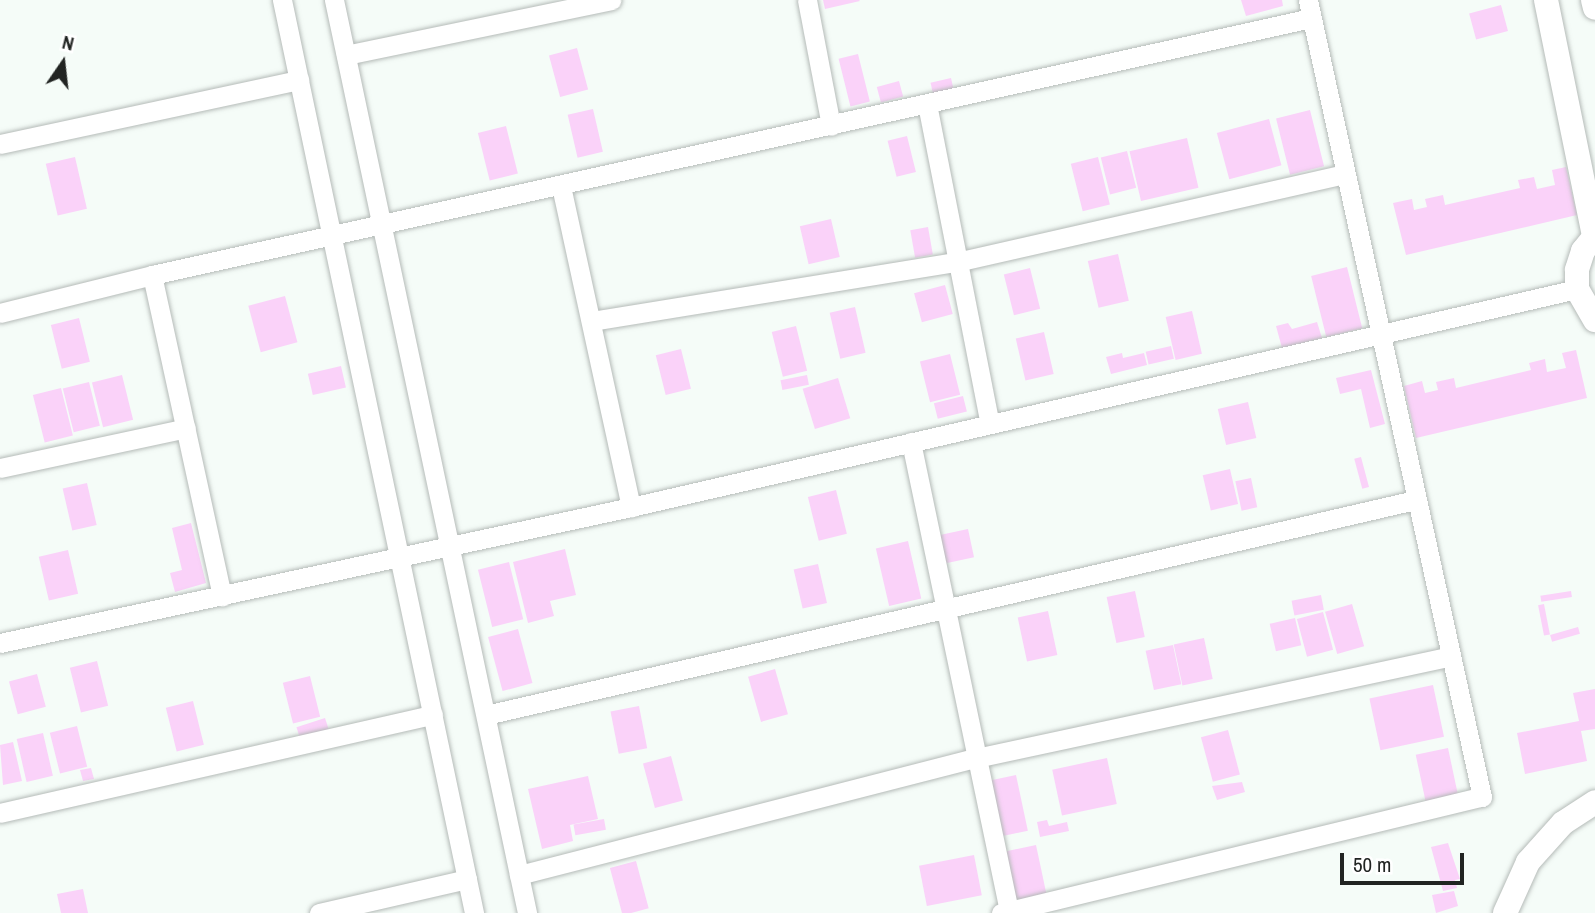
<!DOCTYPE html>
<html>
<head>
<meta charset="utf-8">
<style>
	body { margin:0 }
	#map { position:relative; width:1595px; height:913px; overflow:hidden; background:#f5fcf8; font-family:"Archivo Narrow",sans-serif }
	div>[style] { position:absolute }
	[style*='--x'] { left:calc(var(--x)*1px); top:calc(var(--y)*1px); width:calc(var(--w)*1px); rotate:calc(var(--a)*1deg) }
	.building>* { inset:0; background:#fad2f9; transform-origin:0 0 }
	.roads { filter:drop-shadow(0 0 2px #b5bbb8) drop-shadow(0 0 2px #b5bbb8) }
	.minor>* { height:19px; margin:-9.5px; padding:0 9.5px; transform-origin:9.5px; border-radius:9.5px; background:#fff }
	.tertiary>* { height:24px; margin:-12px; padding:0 12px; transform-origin:12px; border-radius:12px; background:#fff }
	span { translate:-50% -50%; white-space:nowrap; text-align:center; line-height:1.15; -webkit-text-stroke:5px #fff; paint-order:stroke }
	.north { position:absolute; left:28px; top:28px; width:70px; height:70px; -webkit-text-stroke:5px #fff; paint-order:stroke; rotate:14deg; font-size:19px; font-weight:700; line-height:28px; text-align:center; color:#212422 }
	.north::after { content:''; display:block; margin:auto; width:24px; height:32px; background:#212422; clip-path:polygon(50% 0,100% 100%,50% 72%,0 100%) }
	.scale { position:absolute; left:1340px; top:853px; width:124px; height:32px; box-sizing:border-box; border:4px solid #212422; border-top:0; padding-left:9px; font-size:21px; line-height:24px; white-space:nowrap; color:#212422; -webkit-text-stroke:5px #fff; paint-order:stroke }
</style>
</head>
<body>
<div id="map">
	<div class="building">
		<i style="clip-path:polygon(823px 0,859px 0,860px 1px,825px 9px)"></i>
		<i style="clip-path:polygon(1241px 0,1282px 0,1283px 6px,1246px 16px)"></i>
		<i style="left:1501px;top:5px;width:27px;height:33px;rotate:75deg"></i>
		<i style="left:577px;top:48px;width:43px;height:29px;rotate:75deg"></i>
		<i style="left:858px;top:54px;width:49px;height:20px;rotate:76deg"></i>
		<i style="left:951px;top:78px;width:13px;height:21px;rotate:77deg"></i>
		<i style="left:899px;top:81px;width:16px;height:23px;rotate:75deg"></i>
		<i style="left:593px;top:109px;width:44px;height:26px;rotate:77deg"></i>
		<i style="left:1310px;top:110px;width:58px;height:35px;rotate:76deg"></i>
		<i style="left:1269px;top:119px;width:48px;height:54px;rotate:75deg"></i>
		<i style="left:506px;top:126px;width:49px;height:29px;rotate:76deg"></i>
		<i style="left:907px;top:136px;width:37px;height:20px;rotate:76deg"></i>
		<i style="left:1187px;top:138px;width:51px;height:59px;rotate:77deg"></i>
		<i style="left:1127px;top:151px;width:38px;height:27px;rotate:76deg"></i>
		<i style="left:75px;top:157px;width:53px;height:30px;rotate:77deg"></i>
		<i style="left:1098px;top:157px;width:49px;height:28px;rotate:76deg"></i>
		<i style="clip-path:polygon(1566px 167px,1577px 215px,1406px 255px,1393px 203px,1412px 199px,1414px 210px,1427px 207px,1425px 199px,1443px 195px,1445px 205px,1520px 188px,1518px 180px,1534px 177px,1537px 189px,1555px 185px,1552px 170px)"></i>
		<i style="left:831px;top:219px;width:39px;height:32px;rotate:77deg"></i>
		<i style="left:928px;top:227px;width:28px;height:18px;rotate:80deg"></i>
		<i style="left:1118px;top:254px;width:48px;height:31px;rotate:77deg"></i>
		<i style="left:1347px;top:267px;width:63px;height:37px;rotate:76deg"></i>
		<i style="left:1030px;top:268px;width:42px;height:27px;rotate:76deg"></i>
		<i style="left:945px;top:285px;width:30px;height:32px;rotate:75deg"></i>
		<i style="left:285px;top:296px;width:48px;height:38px;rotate:75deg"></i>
		<i style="left:855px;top:307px;width:47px;height:26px;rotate:77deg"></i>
		<i style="left:1192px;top:311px;width:44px;height:27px;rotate:77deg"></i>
		<i style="left:79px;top:318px;width:45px;height:29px;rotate:76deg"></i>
		<i style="clip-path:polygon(1317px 322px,1322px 338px,1282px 348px,1276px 326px,1288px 323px,1292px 329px)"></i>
		<i style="left:796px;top:326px;width:46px;height:25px;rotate:76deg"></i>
		<i style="left:1044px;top:332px;width:43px;height:29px;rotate:77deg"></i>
		<i style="left:1171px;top:346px;width:13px;height:26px;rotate:77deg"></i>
		<i style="left:681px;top:349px;width:41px;height:26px;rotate:76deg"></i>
		<i style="clip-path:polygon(1576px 350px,1587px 398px,1416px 438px,1404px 386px,1422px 381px,1425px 393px,1438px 390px,1436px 382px,1454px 378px,1456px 388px,1531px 370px,1529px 363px,1545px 359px,1547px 372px,1566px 368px,1562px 353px)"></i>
		<i style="clip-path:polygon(1122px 353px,1123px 358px,1144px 353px,1147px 365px,1111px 374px,1106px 357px)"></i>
		<i style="left:950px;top:354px;width:42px;height:31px;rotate:76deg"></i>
		<i style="left:341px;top:366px;width:22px;height:34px;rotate:77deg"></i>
		<i style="clip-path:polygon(1371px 370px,1385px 424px,1370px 428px,1361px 389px,1340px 394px,1336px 378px)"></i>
		<i style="left:122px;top:375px;width:46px;height:31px;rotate:76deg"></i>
		<i style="left:807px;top:375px;width:10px;height:27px;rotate:79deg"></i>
		<i style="left:838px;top:378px;width:42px;height:37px;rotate:73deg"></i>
		<i style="left:89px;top:382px;width:45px;height:27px;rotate:76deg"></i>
		<i style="left:61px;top:388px;width:49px;height:29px;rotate:76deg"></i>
		<i style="left:963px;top:396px;width:16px;height:30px;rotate:76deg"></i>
		<i style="left:1248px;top:402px;width:37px;height:31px;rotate:77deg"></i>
		<i style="left:1361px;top:457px;width:31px;height:7px;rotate:75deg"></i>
		<i style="left:1230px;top:469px;width:36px;height:28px;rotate:77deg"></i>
		<i style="left:1251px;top:478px;width:30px;height:16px;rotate:78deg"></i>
		<i style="left:87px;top:483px;width:43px;height:25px;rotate:77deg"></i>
		<i style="left:836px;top:490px;width:45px;height:29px;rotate:76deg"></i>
		<i style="clip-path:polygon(191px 523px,206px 583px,175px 592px,170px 573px,182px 570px,172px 528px)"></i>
		<i style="left:968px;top:529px;width:29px;height:31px;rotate:78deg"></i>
		<i style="left:908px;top:541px;width:59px;height:33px;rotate:77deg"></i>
		<i style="clip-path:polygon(565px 549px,576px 595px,550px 601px,554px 616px,528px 623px,513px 562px)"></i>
		<i style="left:68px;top:550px;width:45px;height:30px;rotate:77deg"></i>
		<i style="left:509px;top:562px;width:59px;height:32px;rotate:76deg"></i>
		<i style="left:818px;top:564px;width:40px;height:25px;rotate:77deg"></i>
		<i style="left:1135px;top:591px;width:47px;height:29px;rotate:78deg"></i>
		<i style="left:1571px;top:591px;width:6px;height:31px;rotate:81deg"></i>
		<i style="left:1321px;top:595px;width:15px;height:30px;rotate:79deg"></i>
		<i style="left:1352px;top:604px;width:44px;height:28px;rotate:74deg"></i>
		<i style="left:1544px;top:604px;width:31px;height:6px;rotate:79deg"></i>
		<i style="left:1048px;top:611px;width:45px;height:31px;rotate:78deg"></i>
		<i style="left:1323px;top:612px;width:39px;height:27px;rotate:75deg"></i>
		<i style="left:1295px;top:618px;width:28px;height:26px;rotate:77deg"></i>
		<i style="left:1578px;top:627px;width:7px;height:29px;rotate:74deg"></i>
		<i style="left:518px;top:629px;width:56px;height:31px;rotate:75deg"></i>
		<i style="left:1204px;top:638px;width:42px;height:31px;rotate:78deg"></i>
		<i style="left:1173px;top:645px;width:40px;height:28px;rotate:78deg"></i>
		<i style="left:97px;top:661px;width:46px;height:28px;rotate:76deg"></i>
		<i style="left:775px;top:669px;width:47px;height:28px;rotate:74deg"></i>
		<i style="left:37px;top:674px;width:34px;height:29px;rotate:75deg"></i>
		<i style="left:310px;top:676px;width:42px;height:28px;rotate:76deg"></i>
		<i style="left:1433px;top:685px;width:53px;height:65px;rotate:78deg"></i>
		<i style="clip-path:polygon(1595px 689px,1595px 729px,1581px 731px,1587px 761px,1525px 774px,1517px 733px,1579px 721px,1573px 693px)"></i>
		<i style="left:193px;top:701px;width:45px;height:28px;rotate:76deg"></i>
		<i style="left:639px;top:706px;width:43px;height:29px;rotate:79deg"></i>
		<i style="left:325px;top:718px;width:13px;height:30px;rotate:72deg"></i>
		<i style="left:77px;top:726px;width:42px;height:28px;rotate:76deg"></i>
		<i style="left:1228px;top:730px;width:46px;height:28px;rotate:75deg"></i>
		<i style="left:43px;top:733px;width:44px;height:27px;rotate:77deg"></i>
		<i style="clip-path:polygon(13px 742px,22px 781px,3px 785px,0 745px)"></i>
		<i style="left:1448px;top:748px;width:49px;height:33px;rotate:78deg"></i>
		<i style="left:671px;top:756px;width:46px;height:29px;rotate:75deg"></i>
		<i style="left:1107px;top:758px;width:47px;height:56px;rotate:78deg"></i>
		<i style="clip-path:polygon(91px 768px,94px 779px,83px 781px,80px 770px)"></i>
		<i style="left:1016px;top:775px;width:57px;height:29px;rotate:78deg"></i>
		<i style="clip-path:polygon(588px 776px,598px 819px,570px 825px,573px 841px,542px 849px,528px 789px)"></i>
		<i style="clip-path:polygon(1242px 782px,1245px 792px,1217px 800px,1212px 786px)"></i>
		<i style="left:604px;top:819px;width:11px;height:31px;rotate:80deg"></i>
		<i style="clip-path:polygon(1047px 820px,1049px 826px,1067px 822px,1069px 831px,1040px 837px,1037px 822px)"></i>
		<i style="clip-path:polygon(1448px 843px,1460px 879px,1455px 880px,1457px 888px,1443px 891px,1431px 847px)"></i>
		<i style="left:1036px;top:845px;width:53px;height:34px;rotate:78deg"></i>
		<i style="left:974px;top:855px;width:41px;height:56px;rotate:79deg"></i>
		<i style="left:636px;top:861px;width:49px;height:27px;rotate:75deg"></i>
		<i style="clip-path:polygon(83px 889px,88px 913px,61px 913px,57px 894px)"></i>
		<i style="clip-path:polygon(1454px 891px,1458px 906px,1436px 913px,1432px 895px)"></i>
	</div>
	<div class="roads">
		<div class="minor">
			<i style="--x:282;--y:0;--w:933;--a:78.12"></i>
			<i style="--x:334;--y:0;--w:933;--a:78.06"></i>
			<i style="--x:807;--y:0;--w:128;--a:79.2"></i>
			<i style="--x:346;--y:55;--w:271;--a:-11.7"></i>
			<i style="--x:927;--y:104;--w:326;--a:78.9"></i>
			<i style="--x:0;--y:144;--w:306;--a:-12.1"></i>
			<i style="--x:561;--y:186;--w:329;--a:77.7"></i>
			<i style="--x:152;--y:275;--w:329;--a:77.7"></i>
			<i style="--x:0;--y:313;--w:157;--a:-14"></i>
			<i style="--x:152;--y:275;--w:1187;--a:-12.5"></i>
			<i style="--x:591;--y:321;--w:371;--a:-9.2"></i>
			<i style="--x:957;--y:262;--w:397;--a:-12.8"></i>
			<i style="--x:911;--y:442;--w:481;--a:78.2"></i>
			<i style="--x:0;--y:468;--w:190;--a:-12.1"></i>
			<i style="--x:0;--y:643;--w:645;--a:-12.16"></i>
			<i style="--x:631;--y:507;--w:971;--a:-12.98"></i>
			<i style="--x:486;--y:715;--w:954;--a:-13.03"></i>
			<i style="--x:0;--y:813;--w:444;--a:-12.8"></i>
			<i style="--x:519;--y:875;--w:472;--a:-14.4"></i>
			<i style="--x:976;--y:758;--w:485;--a:-12.1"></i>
			<i style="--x:319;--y:913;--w:152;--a:-12.9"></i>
			<i style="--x:1001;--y:913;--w:495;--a:-13.6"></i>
			<i style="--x:1482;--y:797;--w:816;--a:-102.32"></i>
		</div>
		<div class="tertiary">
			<i style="--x:1546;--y:0;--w:241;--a:78.5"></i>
			<i style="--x:1593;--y:0;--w:8;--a:76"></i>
			<i style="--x:1595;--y:236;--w:19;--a:129"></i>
			<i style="--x:1583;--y:251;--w:20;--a:108"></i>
			<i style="--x:1577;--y:270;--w:19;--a:90"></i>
			<i style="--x:1577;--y:289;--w:36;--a:60"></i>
			<i style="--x:1505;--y:913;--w:56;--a:-65.7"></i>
			<i style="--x:1528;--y:862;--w:52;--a:-48.1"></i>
			<i style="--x:1563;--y:823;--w:38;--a:-33"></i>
		</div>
	</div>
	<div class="north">N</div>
	<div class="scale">50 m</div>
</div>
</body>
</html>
